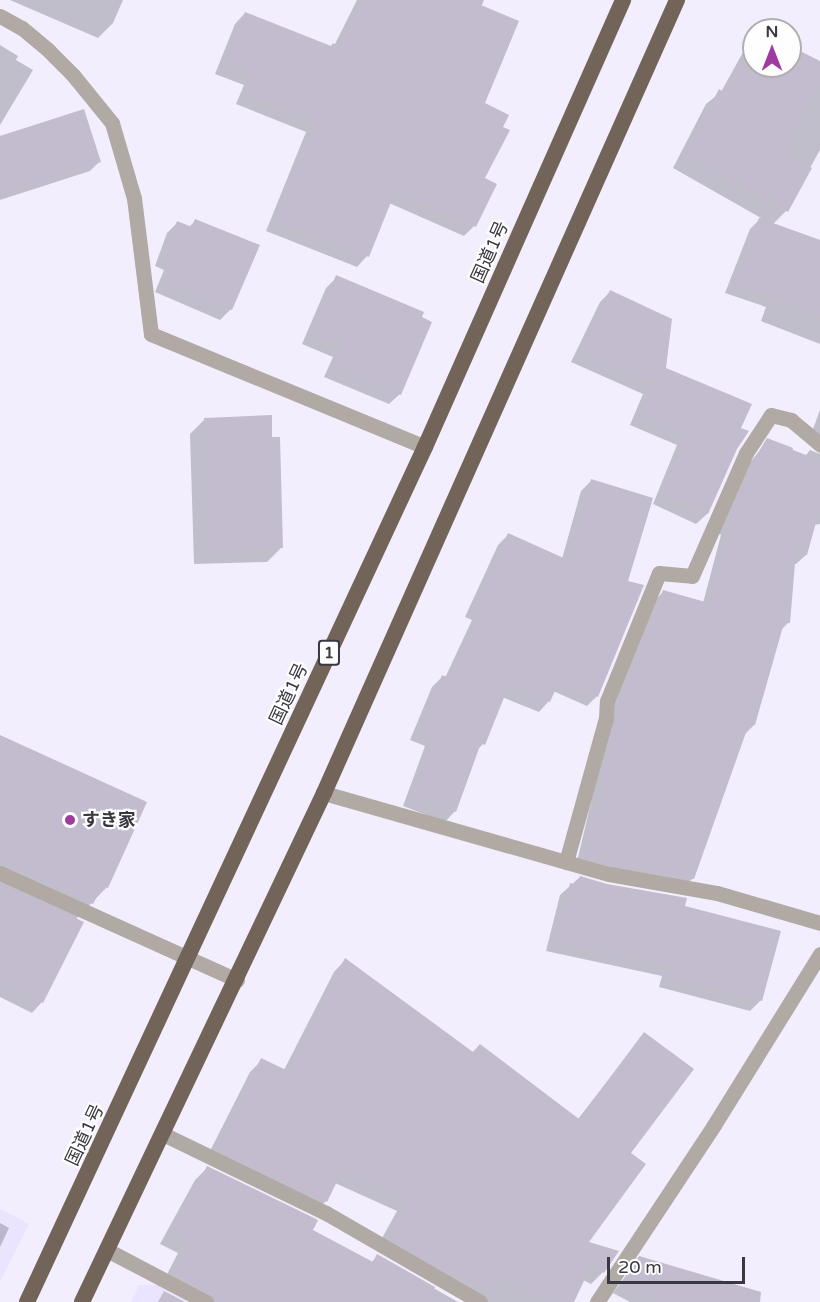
<!DOCTYPE html>
<html>
<head>
<meta charset="utf-8">
<style>
	body { margin:0 }
	#map { position:relative; width:820px; height:1302px; overflow:hidden; background:#f2eefe; font-family:"Varela Round","Noto Sans JP",sans-serif }
	div>[style] { position:absolute }
	[style*='--x'] { left:calc(var(--x)*1px); top:calc(var(--y)*1px); width:calc(var(--w)*1px); rotate:calc(var(--a)*1deg) }
	.built>* { inset:0; background:#eae4ff }
	.shadow>* { inset:0; background:#0003 }
	.building>* { inset:0; background:#c3bccf }
	.service>* { height:15px; margin:-7.5px; padding:0 7.5px; transform-origin:7.5px; border-radius:7.5px; background:#b1a9a4 }
	.minor>* { height:15px; margin:-7.5px; padding:0 7.5px; transform-origin:7.5px; border-radius:7.5px; background:#b1a9a4 }
	.trunk>* { height:16px; margin:-8px; padding:0 8px; transform-origin:8px; border-radius:8px; background:#726459 }
	.dots>* { width:16px; height:16px; translate:-50% -50%; box-sizing:border-box; border:3px solid #fefefe; border-radius:50% }
	span { translate:-50% -50%; white-space:nowrap; text-align:center; line-height:1.15; -webkit-text-stroke:4.5px #fefefe; paint-order:stroke }
	.shield-label span { padding:2px 4px; background:#fefefe; border:2px solid; border-radius:4px; -webkit-text-stroke-width:0 }
	.shield-label { font-size:16px; color:#393840; font-weight:700 }
	.street-label { font-size:18px; color:#393840 }
	.poi-label { font-size:18px; color:#393840; font-weight:700 }
	.left { translate:0 -50%; text-align:left }
	.north { position:absolute; left:742px; top:18px; width:60px; height:60px; box-sizing:border-box; background:#fefefe; border:2px solid #afafb2; border-radius:50%; rotate:0deg; font-size:16px; font-weight:700; line-height:24px; text-align:center; color:#393840 }
	.north::after { content:''; display:block; margin:auto; width:21px; height:27px; background:#9e3aa0; clip-path:polygon(50% 0,100% 100%,50% 72%,0 100%) }
	.scale { position:absolute; left:607px; top:1257px; width:138px; height:27px; box-sizing:border-box; border:3px solid #393840; border-top:0; padding-left:8px; font-size:18px; line-height:21px; white-space:nowrap; color:#393840; -webkit-text-stroke:4px #fefefe; paint-order:stroke }
</style>
</head>
<body>
<div id="map">
	<div class="built">
		<i style="clip-path:polygon(0 1209px,29px 1224px,0 1282px)"></i>
		<i style="clip-path:polygon(139px 1285px,158px 1285px,189px 1302px,131px 1302px)"></i>
	</div>
	<div class="shadow">
		<i style="clip-path:polygon(10px 0,123px 0,113px 23px,98px 38px)"></i>
		<i style="clip-path:polygon(357px 0,484px 0,481px 7px,483px 179px,474px 226px,464px 236px,389px 203px,367px 256px,357px 267px,266px 231px,306px 132px,236px 104px,244px 85px,215px 74px,235px 24px,245px 13px,330px 47px,334px 46px)"></i>
		<i style="clip-path:polygon(754px 38px,754px 66px,790px 66px,790px 47px,820px 63px,820px 150px,786px 211px,773px 224px,820px 242px,820px 344px,761px 321px,766px 307px,725px 293px,750px 229px,761px 218px,673px 168px,706px 104px,721px 92px,747px 45px)"></i>
		<i style="clip-path:polygon(0 45px,18px 56px,16px 60px,33px 70px,0 125px)"></i>
		<i style="clip-path:polygon(0 137px,99px 162px,90px 171px,0 200px)"></i>
		<i style="clip-path:polygon(195px 221px,231px 309px,220px 320px,155px 292px,164px 270px,155px 266px,167px 233px,177px 223px,189px 227px)"></i>
		<i style="clip-path:polygon(337px 277px,400px 394px,389px 404px,324px 377px,333px 357px,302px 344px,326px 288px)"></i>
		<i style="clip-path:polygon(610px 292px,664px 369px,740px 429px,736px 448px,707px 514px,696px 524px,653px 504px,677px 445px,630px 425px,643px 394px,571px 362px,600px 302px)"></i>
		<i style="clip-path:polygon(820px 410px,820px 454px,809px 440px)"></i>
		<i style="clip-path:polygon(205px 419px,282px 547px,267px 562px,194px 564px,190px 434px)"></i>
		<i style="clip-path:polygon(768px 440px,806px 455px,810px 450px,820px 454px,820px 524px,814px 525px,806px 555px,796px 564px,793px 564px,789px 622px,781px 630px,754px 725px,744px 735px,693px 878px,683px 888px,576px 866px,611px 717px,608px 714px,653px 602px,663px 592px,703px 603px,721px 535px,717px 533px,745px 469px)"></i>
		<i style="clip-path:polygon(591px 481px,626px 582px,597px 696px,587px 706px,553px 691px,549px 701px,539px 712px,502px 697px,483px 744px,477px 750px,455px 811px,445px 822px,403px 806px,425px 746px,410px 740px,432px 687px,442px 677px,445px 678px,472px 620px,465px 617px,498px 545px,508px 535px,562px 559px,581px 491px)"></i>
		<i style="clip-path:polygon(0 736px,107px 887px,76px 919px,42px 1002px,32px 1013px,0 997px)"></i>
		<i style="clip-path:polygon(580px 877px,761px 1000px,750px 1011px,659px 987px,662px 976px,546px 951px,560px 895px)"></i>
		<i style="clip-path:polygon(345px 960px,472px 1053px,578px 1119px,644px 1034px,629px 1154px,586px 1243px,603px 1272px,591px 1284px,583px 1280px,572px 1302px,467px 1302px,376px 1249px,397px 1211px,335px 1183px,325px 1202px,313px 1214px,205px 1161px,250px 1072px,262px 1060px,284px 1070px,334px 972px)"></i>
		<i style="clip-path:polygon(207px 1168px,311px 1231px,371px 1263px,377px 1256px,458px 1302px,192px 1302px,161px 1286px,178px 1253px,160px 1244px,195px 1180px)"></i>
		<i style="clip-path:polygon(0 1223px,9px 1228px,0 1247px)"></i>
		<i style="clip-path:polygon(639px 1258px,716px 1302px,630px 1302px,613px 1293px)"></i>
	</div>
	<div class="building">
		<i style="clip-path:polygon(361px 0,469px 0,519px 21px,485px 103px,509px 115px,503px 127px,510px 130px,485px 178px,497px 184px,476px 227px,395px 192px,369px 257px,275px 221px,315px 121px,246px 94px,253px 75px,224px 63px,245px 12px,331px 46px,333px 43px,338px 46px)"></i>
		<i style="clip-path:polygon(754px 41px,754px 66px,790px 66px,790px 46px,820px 61px,820px 85px,782px 152px,812px 168px,788px 212px,685px 154px,719px 89px,725px 93px)"></i>
		<i style="clip-path:polygon(84px 109px,101px 162px,0 195px,0 136px)"></i>
		<i style="clip-path:polygon(759px 218px,820px 240px,820px 316px,734px 283px)"></i>
		<i style="clip-path:polygon(195px 219px,260px 245px,232px 310px,165px 281px,174px 259px,165px 255px,177px 221px,192px 227px)"></i>
		<i style="clip-path:polygon(336px 275px,424px 312px,422px 317px,432px 322px,401px 395px,334px 366px,343px 346px,312px 333px)"></i>
		<i style="clip-path:polygon(610px 290px,672px 319px,666px 368px,752px 404px,741px 428px,749px 431px,737px 449px,708px 514px,662px 493px,687px 434px,640px 414px,653px 383px,580px 352px)"></i>
		<i style="clip-path:polygon(272px 415px,272px 437px,280px 437px,283px 548px,208px 550px,204px 418px)"></i>
		<i style="clip-path:polygon(767px 438px,793px 448px,792px 452px,820px 463px,820px 508px,807px 555px,796px 552px,790px 623px,784px 623px,755px 725px,749px 724px,694px 879px,611px 864px,584px 857px,609px 759px,606px 758px,620px 706px,617px 703px,663px 590px,709px 603px,730px 525px,726px 523px,755px 458px)"></i>
		<i style="clip-path:polygon(591px 479px,653px 498px,628px 581px,644px 585px,598px 697px,560px 679px,550px 702px,509px 685px,485px 745px,481px 743px,456px 812px,413px 796px,434px 736px,420px 730px,442px 675px,450px 678px,481px 610px,474px 607px,508px 533px,568px 560px)"></i>
		<i style="clip-path:polygon(0 735px,147px 802px,108px 888px,103px 885px,93px 904px,0 863px)"></i>
		<i style="clip-path:polygon(580px 876px,607px 884px,687px 898px,685px 906px,781px 931px,762px 1001px,669px 976px,671px 965px,556px 941px,570px 883px,577px 885px)"></i>
		<i style="clip-path:polygon(0 884px,84px 922px,43px 1003px,0 981px)"></i>
		<i style="clip-path:polygon(345px 958px,473px 1052px,480px 1044px,579px 1119px,644px 1032px,694px 1069px,631px 1153px,646px 1164px,589px 1242px,619px 1251px,604px 1273px,591px 1266px,574px 1302px,552px 1302px,501px 1278px,493px 1292px,446px 1268px,445px 1270px,387px 1237px,408px 1199px,343px 1169px,327px 1202px,216px 1149px,261px 1058px,288px 1071px)"></i>
		<i style="clip-path:polygon(207px 1166px,318px 1220px,313px 1230px,373px 1262px,377px 1254px,435px 1287px,432px 1293px,449px 1302px,216px 1302px,211px 1293px,172px 1273px,189px 1241px,171px 1232px)"></i>
		<i style="clip-path:polygon(639px 1256px,761px 1292px,760px 1302px,661px 1302px,622px 1282px)"></i>
		<i style="clip-path:polygon(164px 1291px,185px 1302px,158px 1302px)"></i>
	</div>
	<div class="service">
		<i style="--x:324;--y:793;--w:296;--a:15.9"></i>
		<i style="--x:609;--y:874;--w:110;--a:10"></i>
		<i style="--x:717;--y:893;--w:107;--a:16.2"></i>
		<i style="--x:566;--y:862;--w:149;--a:-74.5"></i>
		<i style="--x:606;--y:718;--w:17;--a:-87"></i>
		<i style="--x:607;--y:701;--w:138;--a:-67.9"></i>
		<i style="--x:659;--y:573;--w:33;--a:5"></i>
		<i style="--x:692;--y:576;--w:134;--a:-66.3"></i>
		<i style="--x:746;--y:453;--w:45;--a:-56.7"></i>
		<i style="--x:771;--y:415;--w:21;--a:14"></i>
		<i style="--x:791;--y:420;--w:38;--a:40"></i>
		<i style="--x:163;--y:1134;--w:181;--a:25.9"></i>
		<i style="--x:326;--y:1213;--w:178;--a:30"></i>
		<i style="--x:597;--y:1302;--w:212;--a:-56.5"></i>
		<i style="--x:714;--y:1125;--w:201;--a:-58.2"></i>
	</div>
	<div class="minor">
		<i style="--x:0;--y:16;--w:25;--a:29"></i>
		<i style="--x:22;--y:28;--w:35;--a:40"></i>
		<i style="--x:49;--y:51;--w:34;--a:45"></i>
		<i style="--x:73;--y:75;--w:62;--a:50.9"></i>
		<i style="--x:112;--y:123;--w:78;--a:73.7"></i>
		<i style="--x:134;--y:198;--w:137;--a:82.9"></i>
		<i style="--x:151;--y:334;--w:296;--a:22.4"></i>
		<i style="--x:0;--y:873;--w:260;--a:24.3"></i>
		<i style="--x:107;--y:1250;--w:112;--a:27.7"></i>
	</div>
	<div class="trunk">
		<i style="--x:27;--y:1302;--w:943;--a:-65.04"></i>
		<i style="--x:425;--y:447;--w:489;--a:-66.1"></i>
		<i style="--x:82;--y:1302;--w:564;--a:-64.57"></i>
		<i style="--x:324;--y:793;--w:868;--a:-66"></i>
	</div>
	<div class="dots">
		<i style="left:70px;top:820px;background:#9e3aa0"></i>
	</div>
	<div class="shield-label">
		<span style="left:329px;top:653px">1</span>
	</div>
	<div class="street-label">
		<span style="left:490px;top:252px;rotate:-66deg">国道1号</span>
		<span style="left:289px;top:694px;rotate:-65deg">国道1号</span>
		<span style="left:85px;top:1135px;rotate:-65deg">国道1号</span>
	</div>
	<div class="poi-label">
		<span class="left" style="left:82px;top:820px">すき家</span>
	</div>
	<div class="north">N</div>
	<div class="scale">20 m</div>
</div>
</body>
</html>
